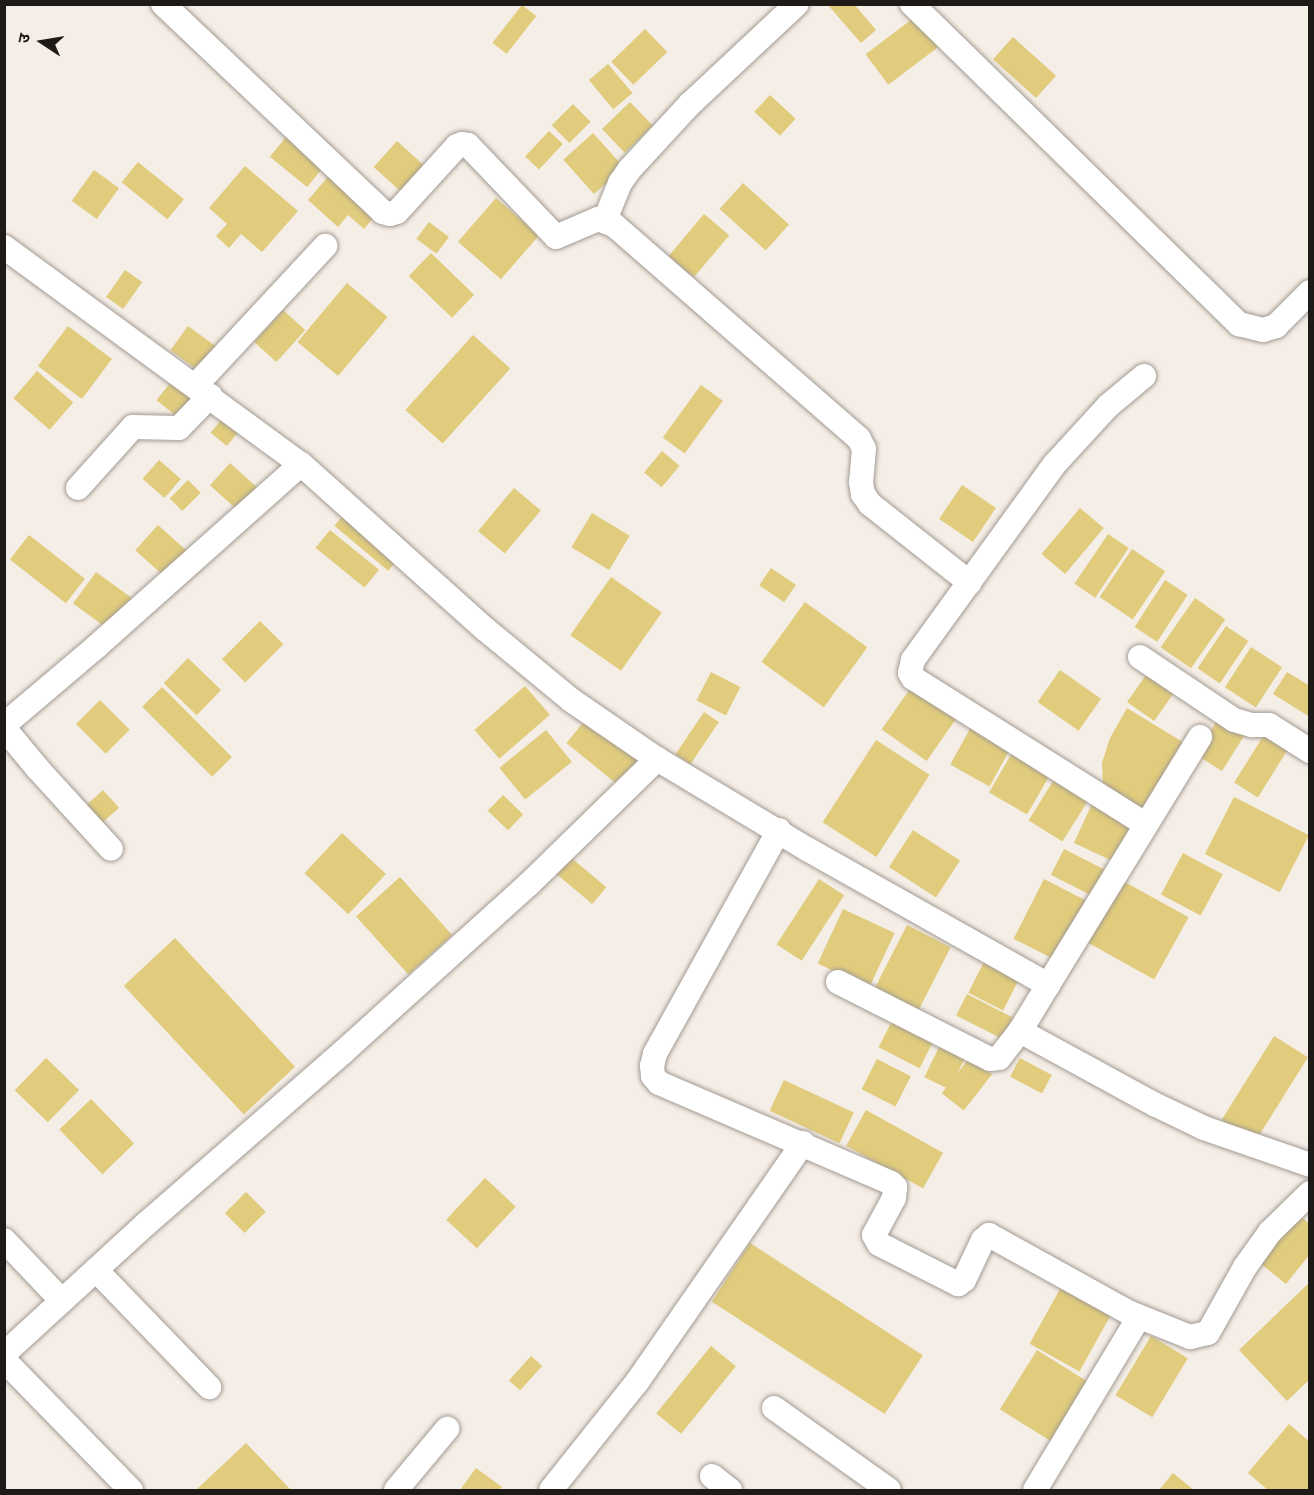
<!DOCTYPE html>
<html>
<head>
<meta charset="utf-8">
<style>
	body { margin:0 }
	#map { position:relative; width:1314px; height:1495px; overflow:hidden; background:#f5eee6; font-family:Figtree,"Noto Sans Devanagari",sans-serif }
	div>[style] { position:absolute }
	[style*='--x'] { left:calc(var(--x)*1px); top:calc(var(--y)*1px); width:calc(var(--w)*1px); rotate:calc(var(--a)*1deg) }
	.building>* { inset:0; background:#e0cc7c; transform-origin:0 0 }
	.roads { filter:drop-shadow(0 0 2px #a29a93) drop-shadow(0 0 2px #a29a93) }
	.minor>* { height:24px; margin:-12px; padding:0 12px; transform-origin:12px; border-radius:12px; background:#fff }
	span { translate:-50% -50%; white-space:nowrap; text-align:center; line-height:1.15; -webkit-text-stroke:6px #f5eee6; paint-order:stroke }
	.frame { position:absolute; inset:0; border:6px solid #1d1a18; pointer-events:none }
	.north { position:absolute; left:12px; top:12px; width:60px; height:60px; -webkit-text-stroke:4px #f5eee6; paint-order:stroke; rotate:282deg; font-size:16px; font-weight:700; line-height:24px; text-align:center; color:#1d1a18 }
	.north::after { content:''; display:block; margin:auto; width:21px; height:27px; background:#1d1a18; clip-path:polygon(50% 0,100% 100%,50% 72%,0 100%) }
</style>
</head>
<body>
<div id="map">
	<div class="building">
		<i style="clip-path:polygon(827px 4px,854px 4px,876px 30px,861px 43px)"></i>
		<i style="left:522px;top:5px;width:18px;height:48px;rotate:38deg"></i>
		<i style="left:915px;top:17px;width:38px;height:62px;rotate:53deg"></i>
		<i style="left:645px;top:29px;width:32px;height:47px;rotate:46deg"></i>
		<i style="left:1013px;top:37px;width:58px;height:30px;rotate:42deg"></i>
		<i style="left:608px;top:64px;width:38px;height:25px;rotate:50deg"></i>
		<i style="left:770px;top:95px;width:35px;height:23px;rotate:43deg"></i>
		<i style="left:630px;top:102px;width:33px;height:39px;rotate:46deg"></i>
		<i style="left:573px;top:104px;width:25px;height:30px;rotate:45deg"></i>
		<i style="left:549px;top:131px;width:19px;height:35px;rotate:43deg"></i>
		<i style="left:290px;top:132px;width:48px;height:32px;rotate:39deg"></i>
		<i style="left:593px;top:133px;width:46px;height:40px;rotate:48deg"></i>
		<i style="left:397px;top:141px;width:38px;height:35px;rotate:42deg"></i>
		<i style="left:138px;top:162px;width:59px;height:26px;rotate:39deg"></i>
		<i style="clip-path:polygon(245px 166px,298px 211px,262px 252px,241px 234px,229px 248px,216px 236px,227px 224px,209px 208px)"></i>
		<i style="left:94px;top:170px;width:31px;height:38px;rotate:36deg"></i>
		<i style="clip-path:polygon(332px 172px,378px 212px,364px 229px,348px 215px,338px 227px,308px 200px)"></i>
		<i style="left:743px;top:183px;width:62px;height:35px;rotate:42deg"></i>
		<i style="left:496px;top:198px;width:57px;height:58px;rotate:41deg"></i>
		<i style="left:704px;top:214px;width:33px;height:55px;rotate:40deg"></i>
		<i style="left:429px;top:222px;width:25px;height:21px;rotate:37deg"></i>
		<i style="left:431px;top:253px;width:60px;height:32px;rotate:44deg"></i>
		<i style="left:125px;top:270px;width:21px;height:33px;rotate:35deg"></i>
		<i style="left:347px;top:283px;width:53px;height:77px;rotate:40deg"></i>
		<i style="left:283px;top:310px;width:30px;height:43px;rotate:42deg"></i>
		<i style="left:68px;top:326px;width:55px;height:50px;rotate:37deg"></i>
		<i style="left:188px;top:326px;width:37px;height:30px;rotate:36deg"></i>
		<i style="left:473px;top:335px;width:50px;height:101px;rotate:42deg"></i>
		<i style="left:37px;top:371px;width:48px;height:36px;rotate:41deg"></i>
		<i style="left:176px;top:376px;width:32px;height:31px;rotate:39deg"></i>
		<i style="left:701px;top:385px;width:27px;height:65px;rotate:36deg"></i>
		<i style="left:225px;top:415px;width:21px;height:23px;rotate:39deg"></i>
		<i style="left:662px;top:451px;width:23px;height:28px;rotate:40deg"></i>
		<i style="left:159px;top:460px;width:29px;height:25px;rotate:41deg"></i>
		<i style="left:230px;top:463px;width:42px;height:30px;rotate:42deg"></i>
		<i style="left:188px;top:480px;width:18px;height:26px;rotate:45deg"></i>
		<i style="left:962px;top:485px;width:41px;height:41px;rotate:34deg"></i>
		<i style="left:514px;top:488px;width:35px;height:56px;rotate:40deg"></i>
		<i style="left:1080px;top:508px;width:31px;height:60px;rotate:40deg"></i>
		<i style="left:346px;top:512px;width:70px;height:18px;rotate:40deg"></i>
		<i style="left:592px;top:513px;width:44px;height:40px;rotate:31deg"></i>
		<i style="left:158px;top:525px;width:42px;height:34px;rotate:42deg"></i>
		<i style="left:330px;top:530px;width:63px;height:23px;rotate:39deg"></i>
		<i style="left:1108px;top:534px;width:25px;height:60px;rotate:34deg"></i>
		<i style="left:29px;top:535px;width:71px;height:31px;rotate:38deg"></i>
		<i style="left:1132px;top:549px;width:40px;height:58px;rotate:34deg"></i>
		<i style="left:771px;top:568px;width:30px;height:21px;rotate:34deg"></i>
		<i style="left:96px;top:572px;width:46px;height:39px;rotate:36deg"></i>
		<i style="left:611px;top:577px;width:62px;height:71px;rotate:35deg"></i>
		<i style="left:1165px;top:580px;width:27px;height:56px;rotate:33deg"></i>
		<i style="left:1195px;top:598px;width:37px;height:60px;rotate:35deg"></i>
		<i style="left:805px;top:602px;width:77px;height:74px;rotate:36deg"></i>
		<i style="left:260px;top:621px;width:33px;height:54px;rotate:45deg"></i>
		<i style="left:1226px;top:626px;width:27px;height:51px;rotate:34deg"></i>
		<i style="left:1251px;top:647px;width:37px;height:48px;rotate:33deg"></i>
		<i style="left:188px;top:658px;width:46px;height:35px;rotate:44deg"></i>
		<i style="left:1060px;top:670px;width:50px;height:39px;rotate:35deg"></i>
		<i style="left:711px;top:672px;width:33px;height:32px;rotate:27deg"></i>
		<i style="clip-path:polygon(1287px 672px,1310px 686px,1310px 717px,1273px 694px)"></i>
		<i style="left:1146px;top:675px;width:33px;height:33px;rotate:35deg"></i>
		<i style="left:525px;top:686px;width:38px;height:67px;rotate:49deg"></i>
		<i style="left:912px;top:686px;width:55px;height:53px;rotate:35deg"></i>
		<i style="left:162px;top:687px;width:99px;height:28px;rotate:45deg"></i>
		<i style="left:100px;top:700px;width:42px;height:34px;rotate:45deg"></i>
		<i style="clip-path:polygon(1127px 708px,1186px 744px,1145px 811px,1103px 785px,1102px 763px,1110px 738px)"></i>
		<i style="left:704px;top:712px;width:18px;height:51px;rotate:34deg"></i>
		<i style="left:586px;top:719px;width:70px;height:31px;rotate:39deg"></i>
		<i style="left:1218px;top:719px;width:31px;height:42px;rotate:32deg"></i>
		<i style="left:971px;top:727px;width:45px;height:43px;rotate:29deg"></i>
		<i style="left:546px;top:730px;width:41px;height:60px;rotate:51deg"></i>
		<i style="left:1267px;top:730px;width:28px;height:62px;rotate:32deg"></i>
		<i style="left:876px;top:740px;width:64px;height:98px;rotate:33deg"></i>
		<i style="left:1013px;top:751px;width:44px;height:48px;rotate:30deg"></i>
		<i style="left:1055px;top:778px;width:40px;height:50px;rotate:32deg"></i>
		<i style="left:103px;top:790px;width:24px;height:28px;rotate:48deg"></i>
		<i style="left:503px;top:795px;width:28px;height:22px;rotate:44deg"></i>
		<i style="left:1234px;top:797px;width:84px;height:64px;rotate:27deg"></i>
		<i style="left:1092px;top:804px;width:44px;height:43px;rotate:25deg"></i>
		<i style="left:913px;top:830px;width:56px;height:44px;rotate:33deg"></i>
		<i style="left:342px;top:833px;width:60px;height:55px;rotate:43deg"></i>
		<i style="left:1064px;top:849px;width:47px;height:29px;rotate:27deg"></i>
		<i style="left:1183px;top:853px;width:45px;height:47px;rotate:28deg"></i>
		<i style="left:568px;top:855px;width:50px;height:22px;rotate:40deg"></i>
		<i style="left:400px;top:877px;width:78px;height:59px;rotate:48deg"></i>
		<i style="left:819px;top:879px;width:30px;height:78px;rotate:33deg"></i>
		<i style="left:1044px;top:879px;width:51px;height:67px;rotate:27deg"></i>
		<i style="left:1123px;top:881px;width:75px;height:71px;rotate:29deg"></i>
		<i style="left:843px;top:909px;width:57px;height:60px;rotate:25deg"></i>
		<i style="left:907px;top:925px;width:49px;height:75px;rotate:27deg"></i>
		<i style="left:175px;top:938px;width:176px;height:70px;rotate:47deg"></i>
		<i style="left:986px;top:958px;width:39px;height:39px;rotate:27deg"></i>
		<i style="left:967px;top:994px;width:51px;height:24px;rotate:27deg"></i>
		<i style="left:894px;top:1017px;width:46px;height:34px;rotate:27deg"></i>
		<i style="left:1274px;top:1036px;width:40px;height:99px;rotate:32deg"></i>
		<i style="left:941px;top:1043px;width:28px;height:38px;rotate:26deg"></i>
		<i style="left:970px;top:1057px;width:28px;height:46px;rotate:38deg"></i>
		<i style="left:46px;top:1058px;width:46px;height:45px;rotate:44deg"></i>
		<i style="left:1020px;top:1058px;width:36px;height:21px;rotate:28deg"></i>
		<i style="left:877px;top:1059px;width:38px;height:34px;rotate:27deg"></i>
		<i style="left:784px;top:1080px;width:77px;height:34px;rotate:25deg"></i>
		<i style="left:91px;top:1099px;width:62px;height:44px;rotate:46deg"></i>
		<i style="left:866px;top:1110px;width:88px;height:41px;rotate:29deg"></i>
		<i style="left:485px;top:1178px;width:42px;height:57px;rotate:43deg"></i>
		<i style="left:246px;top:1192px;width:28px;height:30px;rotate:45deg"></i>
		<i style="clip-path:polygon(1294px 1212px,1310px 1224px,1310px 1254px,1286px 1284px,1256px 1260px)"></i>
		<i style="left:750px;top:1243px;width:206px;height:70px;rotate:33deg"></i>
		<i style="left:1065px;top:1280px;width:57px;height:73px;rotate:29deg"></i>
		<i style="clip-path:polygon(1310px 1282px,1310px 1379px,1287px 1401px,1239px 1350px)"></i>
		<i style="left:1151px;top:1336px;width:43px;height:69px;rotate:31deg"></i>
		<i style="left:711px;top:1346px;width:32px;height:87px;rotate:39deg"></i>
		<i style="left:1037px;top:1350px;width:67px;height:70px;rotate:32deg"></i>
		<i style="left:531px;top:1356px;width:15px;height:33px;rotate:42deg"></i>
		<i style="clip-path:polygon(1289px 1424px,1310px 1442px,1310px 1490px,1268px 1490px,1248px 1473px)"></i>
		<i style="clip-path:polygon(246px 1443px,291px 1490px,196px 1490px)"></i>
		<i style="clip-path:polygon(476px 1468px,502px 1487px,499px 1490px,460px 1490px)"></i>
		<i style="clip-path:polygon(1173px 1473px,1194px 1490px,1159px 1490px)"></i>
	</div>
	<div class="roads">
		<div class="minor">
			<i style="--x:163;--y:4;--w:303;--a:43.4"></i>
			<i style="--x:383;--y:212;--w:7;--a:16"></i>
			<i style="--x:390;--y:214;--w:7;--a:-16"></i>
			<i style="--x:397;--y:212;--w:89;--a:-47.7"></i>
			<i style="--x:457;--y:146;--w:5;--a:-22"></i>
			<i style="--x:462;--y:144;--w:6;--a:9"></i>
			<i style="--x:468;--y:145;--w:127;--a:46.3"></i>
			<i style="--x:556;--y:237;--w:46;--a:-23.2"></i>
			<i style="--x:598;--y:219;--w:17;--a:21"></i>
			<i style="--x:614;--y:225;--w:325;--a:41.1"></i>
			<i style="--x:859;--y:439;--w:11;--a:63"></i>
			<i style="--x:864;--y:449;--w:33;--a:95"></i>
			<i style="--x:861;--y:482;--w:12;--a:81"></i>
			<i style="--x:863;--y:494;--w:12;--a:55"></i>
			<i style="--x:870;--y:504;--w:127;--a:38.3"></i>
			<i style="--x:912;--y:4;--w:458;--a:44.4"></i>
			<i style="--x:1239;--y:324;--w:25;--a:14"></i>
			<i style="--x:1263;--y:330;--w:14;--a:-17"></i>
			<i style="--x:1276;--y:326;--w:48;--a:-45"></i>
			<i style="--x:605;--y:220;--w:40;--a:-68"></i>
			<i style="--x:620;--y:183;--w:16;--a:-55"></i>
			<i style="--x:629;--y:170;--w:90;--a:-47.3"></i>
			<i style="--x:690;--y:104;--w:146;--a:-43.1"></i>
			<i style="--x:4;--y:247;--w:368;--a:36.2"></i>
			<i style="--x:301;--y:464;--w:247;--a:41.9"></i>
			<i style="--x:485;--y:629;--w:112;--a:39.5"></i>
			<i style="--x:571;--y:700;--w:104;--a:34.5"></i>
			<i style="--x:657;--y:759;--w:175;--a:31"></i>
			<i style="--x:807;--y:849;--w:277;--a:29.4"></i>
			<i style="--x:1048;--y:985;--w:54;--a:121.3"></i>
			<i style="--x:1020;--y:1031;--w:155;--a:28.6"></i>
			<i style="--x:1156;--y:1105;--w:53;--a:25.6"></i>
			<i style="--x:1204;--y:1128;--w:112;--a:19.2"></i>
			<i style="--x:1144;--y:376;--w:47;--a:140.2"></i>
			<i style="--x:1108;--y:406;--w:80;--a:132.5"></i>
			<i style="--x:1054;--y:465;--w:241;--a:125.9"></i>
			<i style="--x:913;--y:660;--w:13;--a:103"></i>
			<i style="--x:910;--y:673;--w:6;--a:59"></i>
			<i style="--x:913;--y:678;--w:274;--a:32.2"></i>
			<i style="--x:196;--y:385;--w:190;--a:-47.1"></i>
			<i style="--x:78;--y:488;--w:82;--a:-48"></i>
			<i style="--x:133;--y:427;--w:46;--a:1.2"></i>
			<i style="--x:179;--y:428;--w:45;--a:-45.9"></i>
			<i style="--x:1140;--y:657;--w:113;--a:33.8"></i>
			<i style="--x:1234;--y:720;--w:19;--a:16"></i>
			<i style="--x:1252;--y:725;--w:17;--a:0"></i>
			<i style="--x:1269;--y:725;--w:49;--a:32.4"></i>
			<i style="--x:4;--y:725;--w:122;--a:-40.3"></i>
			<i style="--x:97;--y:646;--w:273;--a:-41.7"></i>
			<i style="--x:4;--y:728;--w:53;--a:50.3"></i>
			<i style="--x:38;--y:769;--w:108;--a:47.6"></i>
			<i style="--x:779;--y:830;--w:256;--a:119"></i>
			<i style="--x:655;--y:1054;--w:12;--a:104"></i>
			<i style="--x:652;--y:1066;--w:10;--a:84"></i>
			<i style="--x:653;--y:1076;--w:9;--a:49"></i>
			<i style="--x:659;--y:1083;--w:253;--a:23.3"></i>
			<i style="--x:891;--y:1183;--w:6;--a:45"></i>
			<i style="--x:895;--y:1187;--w:11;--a:95"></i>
			<i style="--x:894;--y:1198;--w:42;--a:118.4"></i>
			<i style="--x:874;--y:1235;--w:10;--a:61"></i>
			<i style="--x:879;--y:1244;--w:89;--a:26.9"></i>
			<i style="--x:958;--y:1284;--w:7;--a:-34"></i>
			<i style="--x:964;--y:1280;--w:44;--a:-64.6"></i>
			<i style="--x:983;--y:1240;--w:8;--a:-40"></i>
			<i style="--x:989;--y:1235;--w:161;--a:29"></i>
			<i style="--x:1130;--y:1313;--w:65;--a:21.8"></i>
			<i style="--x:1190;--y:1337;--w:18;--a:-13"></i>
			<i style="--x:1208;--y:1333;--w:76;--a:-60.7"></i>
			<i style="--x:1245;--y:1267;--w:43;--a:-54.5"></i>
			<i style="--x:1270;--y:1232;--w:56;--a:-44.3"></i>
			<i style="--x:838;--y:982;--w:170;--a:26.9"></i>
			<i style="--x:990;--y:1059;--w:9;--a:-6"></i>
			<i style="--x:999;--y:1058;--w:34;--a:-52"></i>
			<i style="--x:1048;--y:985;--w:291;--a:-58.5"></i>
			<i style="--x:4;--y:1240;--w:84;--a:46.4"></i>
			<i style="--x:96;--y:1270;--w:163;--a:46"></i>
			<i style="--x:4;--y:1354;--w:193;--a:-42.5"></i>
			<i style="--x:146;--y:1224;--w:262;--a:-41.1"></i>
			<i style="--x:343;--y:1052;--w:251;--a:-42.1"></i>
			<i style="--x:529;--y:884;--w:179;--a:-44.3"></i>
			<i style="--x:4;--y:1360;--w:182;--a:45.7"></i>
			<i style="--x:774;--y:1408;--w:141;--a:35.5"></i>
			<i style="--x:712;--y:1476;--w:23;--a:38"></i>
			<i style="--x:396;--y:1490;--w:80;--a:-50.1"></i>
			<i style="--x:551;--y:1490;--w:138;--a:-51.5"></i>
			<i style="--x:637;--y:1382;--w:291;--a:-55.2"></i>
			<i style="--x:1035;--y:1490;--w:202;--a:-59"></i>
		</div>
	</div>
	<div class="frame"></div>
	<div class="north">उ</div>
</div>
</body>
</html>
